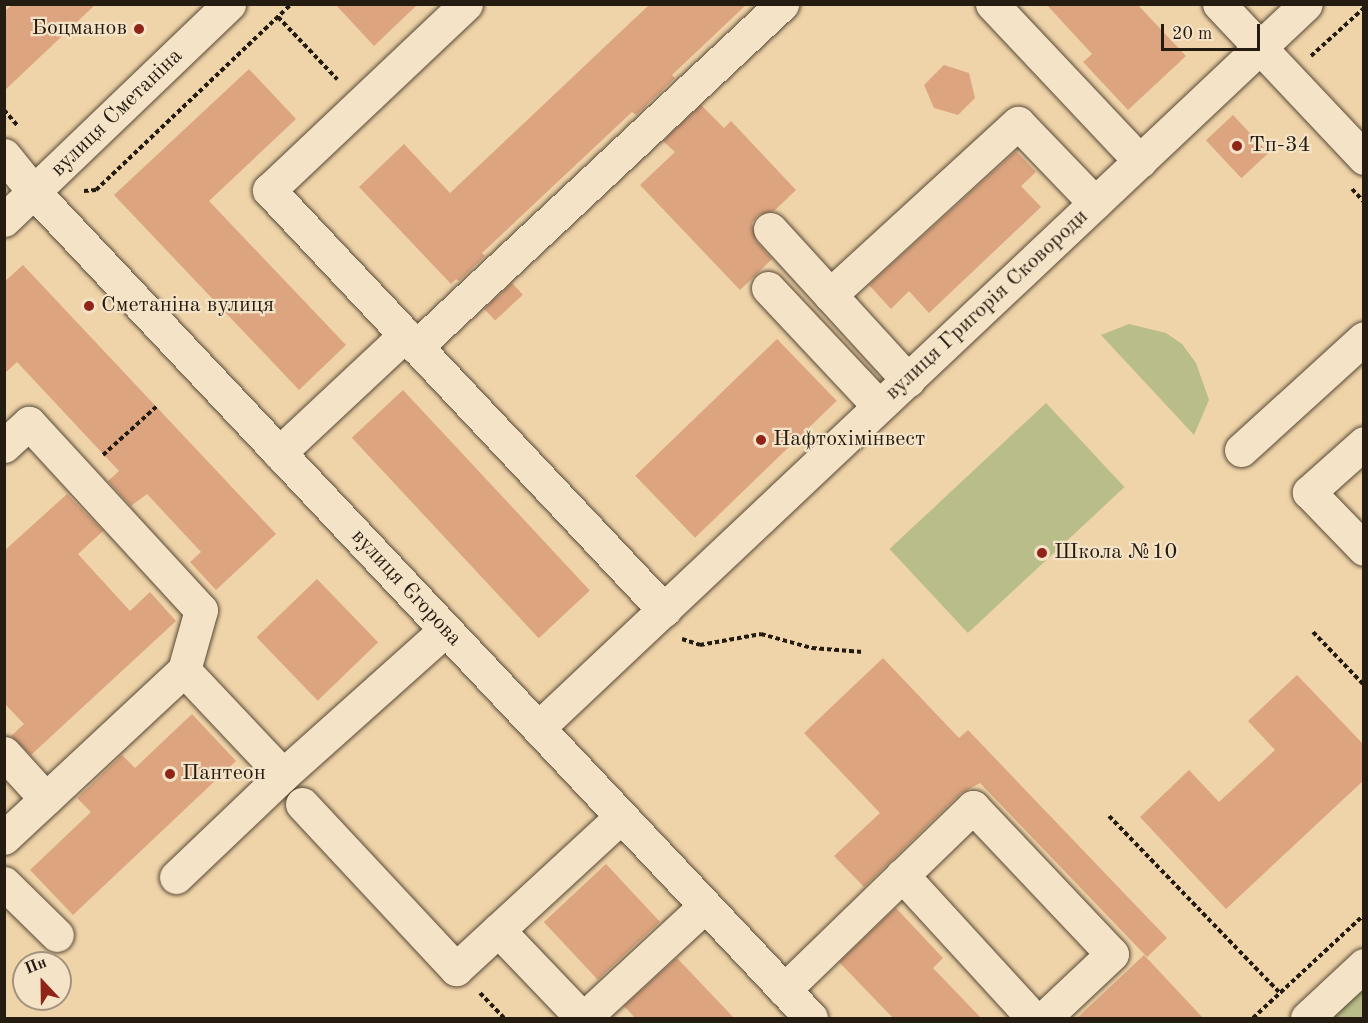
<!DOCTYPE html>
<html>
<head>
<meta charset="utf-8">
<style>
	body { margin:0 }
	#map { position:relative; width:1368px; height:1023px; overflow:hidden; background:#f0d4a9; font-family:"Old Standard TT",serif }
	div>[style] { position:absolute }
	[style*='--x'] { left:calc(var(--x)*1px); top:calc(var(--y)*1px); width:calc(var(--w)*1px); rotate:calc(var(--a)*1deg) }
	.green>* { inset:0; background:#b8bd89; transform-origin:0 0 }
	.building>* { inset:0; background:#dca47f; transform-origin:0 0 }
	.path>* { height:4px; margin-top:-2px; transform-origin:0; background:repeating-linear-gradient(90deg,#241b11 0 4.5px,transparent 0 7.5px) }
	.roads { filter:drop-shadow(0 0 2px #574937) drop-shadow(0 0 2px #574937) }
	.minor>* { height:33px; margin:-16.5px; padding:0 16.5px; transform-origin:16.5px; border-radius:16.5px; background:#f5e3c7 }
	.dots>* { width:16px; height:16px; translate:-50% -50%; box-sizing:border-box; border:3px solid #f5e3c7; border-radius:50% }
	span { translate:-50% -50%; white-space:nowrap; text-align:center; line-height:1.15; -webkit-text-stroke:4.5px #f5e3c7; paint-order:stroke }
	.poi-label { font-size:22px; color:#241b11 }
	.right { translate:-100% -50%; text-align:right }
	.left { translate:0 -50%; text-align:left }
	.street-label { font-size:22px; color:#241b11 }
	.frame { position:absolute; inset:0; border:6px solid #241b11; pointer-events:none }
	.north { position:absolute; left:12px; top:951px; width:60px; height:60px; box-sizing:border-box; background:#f5e3c7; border:2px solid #a1937e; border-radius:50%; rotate:338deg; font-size:16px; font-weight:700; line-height:24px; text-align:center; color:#241b11 }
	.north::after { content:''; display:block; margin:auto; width:21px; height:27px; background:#8f2418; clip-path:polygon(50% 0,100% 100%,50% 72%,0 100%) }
	.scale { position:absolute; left:1161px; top:24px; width:99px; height:27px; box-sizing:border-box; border:3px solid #241b11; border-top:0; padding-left:8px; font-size:18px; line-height:21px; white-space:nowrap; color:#241b11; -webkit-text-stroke:4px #f5e3c7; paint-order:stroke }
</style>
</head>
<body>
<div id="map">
	<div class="green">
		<i style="clip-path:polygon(1129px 324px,1166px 333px,1182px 344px,1196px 363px,1209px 400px,1194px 435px,1101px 335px)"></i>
		<i style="left:1046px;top:403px;width:115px;height:214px;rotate:47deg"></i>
		<i style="clip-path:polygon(1363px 971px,1363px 1018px,1314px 1018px)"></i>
	</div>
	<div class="building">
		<i style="clip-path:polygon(13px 4px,96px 4px,4px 91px,4px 12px)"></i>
		<i style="clip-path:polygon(335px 4px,418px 4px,374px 46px)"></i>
		<i style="clip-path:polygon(650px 4px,747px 4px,672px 75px,675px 78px,636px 115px,632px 112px,482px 253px,485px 256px,459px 281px,456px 279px,451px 284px,359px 187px,404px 144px,450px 193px)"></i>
		<i style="clip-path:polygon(1046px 4px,1137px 4px,1186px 56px,1128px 110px,1083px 62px,1092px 54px)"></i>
		<i style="clip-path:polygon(944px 65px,969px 73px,975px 98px,958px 115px,934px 108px,924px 85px)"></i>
		<i style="clip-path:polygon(249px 69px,296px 119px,209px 201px,346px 345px,299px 390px,114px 195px)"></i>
		<i style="clip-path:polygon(701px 105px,724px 128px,731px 121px,796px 190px,774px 211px,758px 215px,752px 223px,756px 241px,772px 259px,740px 290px,640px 185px,675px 152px,663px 141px)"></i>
		<i style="left:1233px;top:115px;width:52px;height:37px;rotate:47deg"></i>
		<i style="clip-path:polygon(1016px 151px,1036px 172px,1021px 186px,1041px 207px,929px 313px,909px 291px,891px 309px,869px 285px)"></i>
		<i style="clip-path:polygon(23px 265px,276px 534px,216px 590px,190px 562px,201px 552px,147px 494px,131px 506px,108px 481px,119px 471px,17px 362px,4px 374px,4px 282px)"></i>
		<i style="left:512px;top:283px;width:16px;height:38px;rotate:47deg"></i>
		<i style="left:777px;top:339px;width:86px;height:197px;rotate:46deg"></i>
		<i style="left:403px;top:390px;width:274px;height:70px;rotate:47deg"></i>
		<i style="clip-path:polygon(67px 494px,103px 531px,78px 554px,130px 611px,150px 592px,176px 621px,31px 755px,11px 736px,24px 724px,4px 703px,4px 551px)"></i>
		<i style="left:317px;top:579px;width:88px;height:84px;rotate:46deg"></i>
		<i style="clip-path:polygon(883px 658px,959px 738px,968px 730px,1167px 938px,1147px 957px,980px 783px,960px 794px,864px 887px,834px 856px,880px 813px,804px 733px)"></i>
		<i style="clip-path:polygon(1297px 675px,1364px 745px,1364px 780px,1226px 909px,1140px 817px,1189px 770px,1219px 802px,1275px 750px,1248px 721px)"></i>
		<i style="clip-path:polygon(192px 714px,236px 761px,73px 915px,30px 870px,91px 812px,77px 798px,122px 755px,135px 768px)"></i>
		<i style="left:606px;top:864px;width:79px;height:85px;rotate:47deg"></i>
		<i style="clip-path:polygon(896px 908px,943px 958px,933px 968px,981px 1018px,893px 1018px,839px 962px)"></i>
		<i style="clip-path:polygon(1144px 955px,1203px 1018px,1077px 1018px)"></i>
		<i style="clip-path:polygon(677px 958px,734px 1018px,635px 1018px,624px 1006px)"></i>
	</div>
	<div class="path">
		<i style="--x:278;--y:17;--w:86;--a:46.4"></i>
		<i style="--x:1311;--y:56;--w:72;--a:-42.2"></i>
		<i style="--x:4;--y:110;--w:20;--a:49"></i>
		<i style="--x:1352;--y:189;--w:18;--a:47"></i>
		<i style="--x:84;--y:191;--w:12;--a:-5"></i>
		<i style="--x:96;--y:190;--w:269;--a:-43.6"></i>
		<i style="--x:103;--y:455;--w:72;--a:-42.2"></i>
		<i style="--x:1313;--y:632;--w:74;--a:46.1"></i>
		<i style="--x:682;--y:639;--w:19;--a:18"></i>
		<i style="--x:700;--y:645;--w:62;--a:-10.2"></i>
		<i style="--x:761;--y:634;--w:53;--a:15.4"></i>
		<i style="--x:812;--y:648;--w:51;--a:4.5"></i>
		<i style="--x:1109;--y:816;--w:246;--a:46"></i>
		<i style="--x:480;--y:993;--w:35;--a:46"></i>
		<i style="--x:1253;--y:1018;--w:151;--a:-42.9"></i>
	</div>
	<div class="roads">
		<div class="minor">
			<i style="--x:466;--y:4;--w:271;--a:136.6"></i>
			<i style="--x:269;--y:190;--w:577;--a:46.76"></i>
			<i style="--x:992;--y:4;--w:216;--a:46.7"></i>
			<i style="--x:1219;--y:4;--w:212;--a:46.7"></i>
			<i style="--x:4;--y:155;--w:48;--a:51"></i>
			<i style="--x:34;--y:192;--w:1134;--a:46.75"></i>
			<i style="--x:4;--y:220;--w:312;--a:-43.8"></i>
			<i style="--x:770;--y:229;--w:205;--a:47.6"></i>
			<i style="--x:768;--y:288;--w:162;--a:46.8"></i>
			<i style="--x:830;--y:295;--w:255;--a:-42.5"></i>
			<i style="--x:1018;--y:123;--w:111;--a:46.1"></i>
			<i style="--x:416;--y:347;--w:502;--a:-43.14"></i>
			<i style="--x:1364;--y:443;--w:74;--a:138.3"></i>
			<i style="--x:1309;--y:492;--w:79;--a:46"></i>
			<i style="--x:4;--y:446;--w:34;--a:-43"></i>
			<i style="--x:29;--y:423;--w:254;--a:47.4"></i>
			<i style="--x:201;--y:610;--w:62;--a:105.8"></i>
			<i style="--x:184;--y:670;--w:246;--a:137"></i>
			<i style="--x:1241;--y:450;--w:166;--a:-42.3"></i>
			<i style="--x:279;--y:453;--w:173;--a:-43.1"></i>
			<i style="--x:184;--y:670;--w:144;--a:46.7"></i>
			<i style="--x:538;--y:728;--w:1055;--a:-43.31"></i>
			<i style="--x:4;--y:753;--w:62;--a:47.6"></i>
			<i style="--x:302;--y:804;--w:226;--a:47"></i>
			<i style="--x:456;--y:969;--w:224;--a:-42.7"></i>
			<i style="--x:902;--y:875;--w:194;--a:47.5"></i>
			<i style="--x:176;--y:877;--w:148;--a:-43.6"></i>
			<i style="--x:283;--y:775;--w:217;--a:-41.8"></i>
			<i style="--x:4;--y:883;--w:74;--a:44.5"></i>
			<i style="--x:498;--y:930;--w:122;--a:46.3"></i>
			<i style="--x:784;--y:990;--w:263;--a:-44.1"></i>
			<i style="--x:973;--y:807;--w:202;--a:46.6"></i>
			<i style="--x:1112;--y:954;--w:93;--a:136.7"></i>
			<i style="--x:584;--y:1018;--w:165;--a:-42.8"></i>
			<i style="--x:1307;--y:1018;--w:78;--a:-42.9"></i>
		</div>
	</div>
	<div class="dots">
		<i style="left:139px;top:29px;background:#8f2418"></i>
		<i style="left:1237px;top:146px;background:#8f2418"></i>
		<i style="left:89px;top:306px;background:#8f2418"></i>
		<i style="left:761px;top:440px;background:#8f2418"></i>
		<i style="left:1042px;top:553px;background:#8f2418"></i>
		<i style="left:170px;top:774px;background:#8f2418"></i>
	</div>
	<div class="poi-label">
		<span class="right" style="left:127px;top:29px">Боцманов</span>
		<span class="left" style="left:1249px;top:146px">Тп-34</span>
		<span class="left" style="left:101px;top:306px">Сметаніна вулиця</span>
		<span class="left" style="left:773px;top:440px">Нафтохімінвест</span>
		<span class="left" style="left:1054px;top:553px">Школа №10</span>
		<span class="left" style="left:182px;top:774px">Пантеон</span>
	</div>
	<div class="street-label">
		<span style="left:117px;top:113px;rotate:-44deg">вулиця Сметаніна</span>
		<span style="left:987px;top:305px;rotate:-43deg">вулиця Григорія Сковороди</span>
		<span style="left:406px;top:588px;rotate:47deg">вулиця Єгорова</span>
	</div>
	<div class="frame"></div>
	<div class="north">Пн</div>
	<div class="scale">20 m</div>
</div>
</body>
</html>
